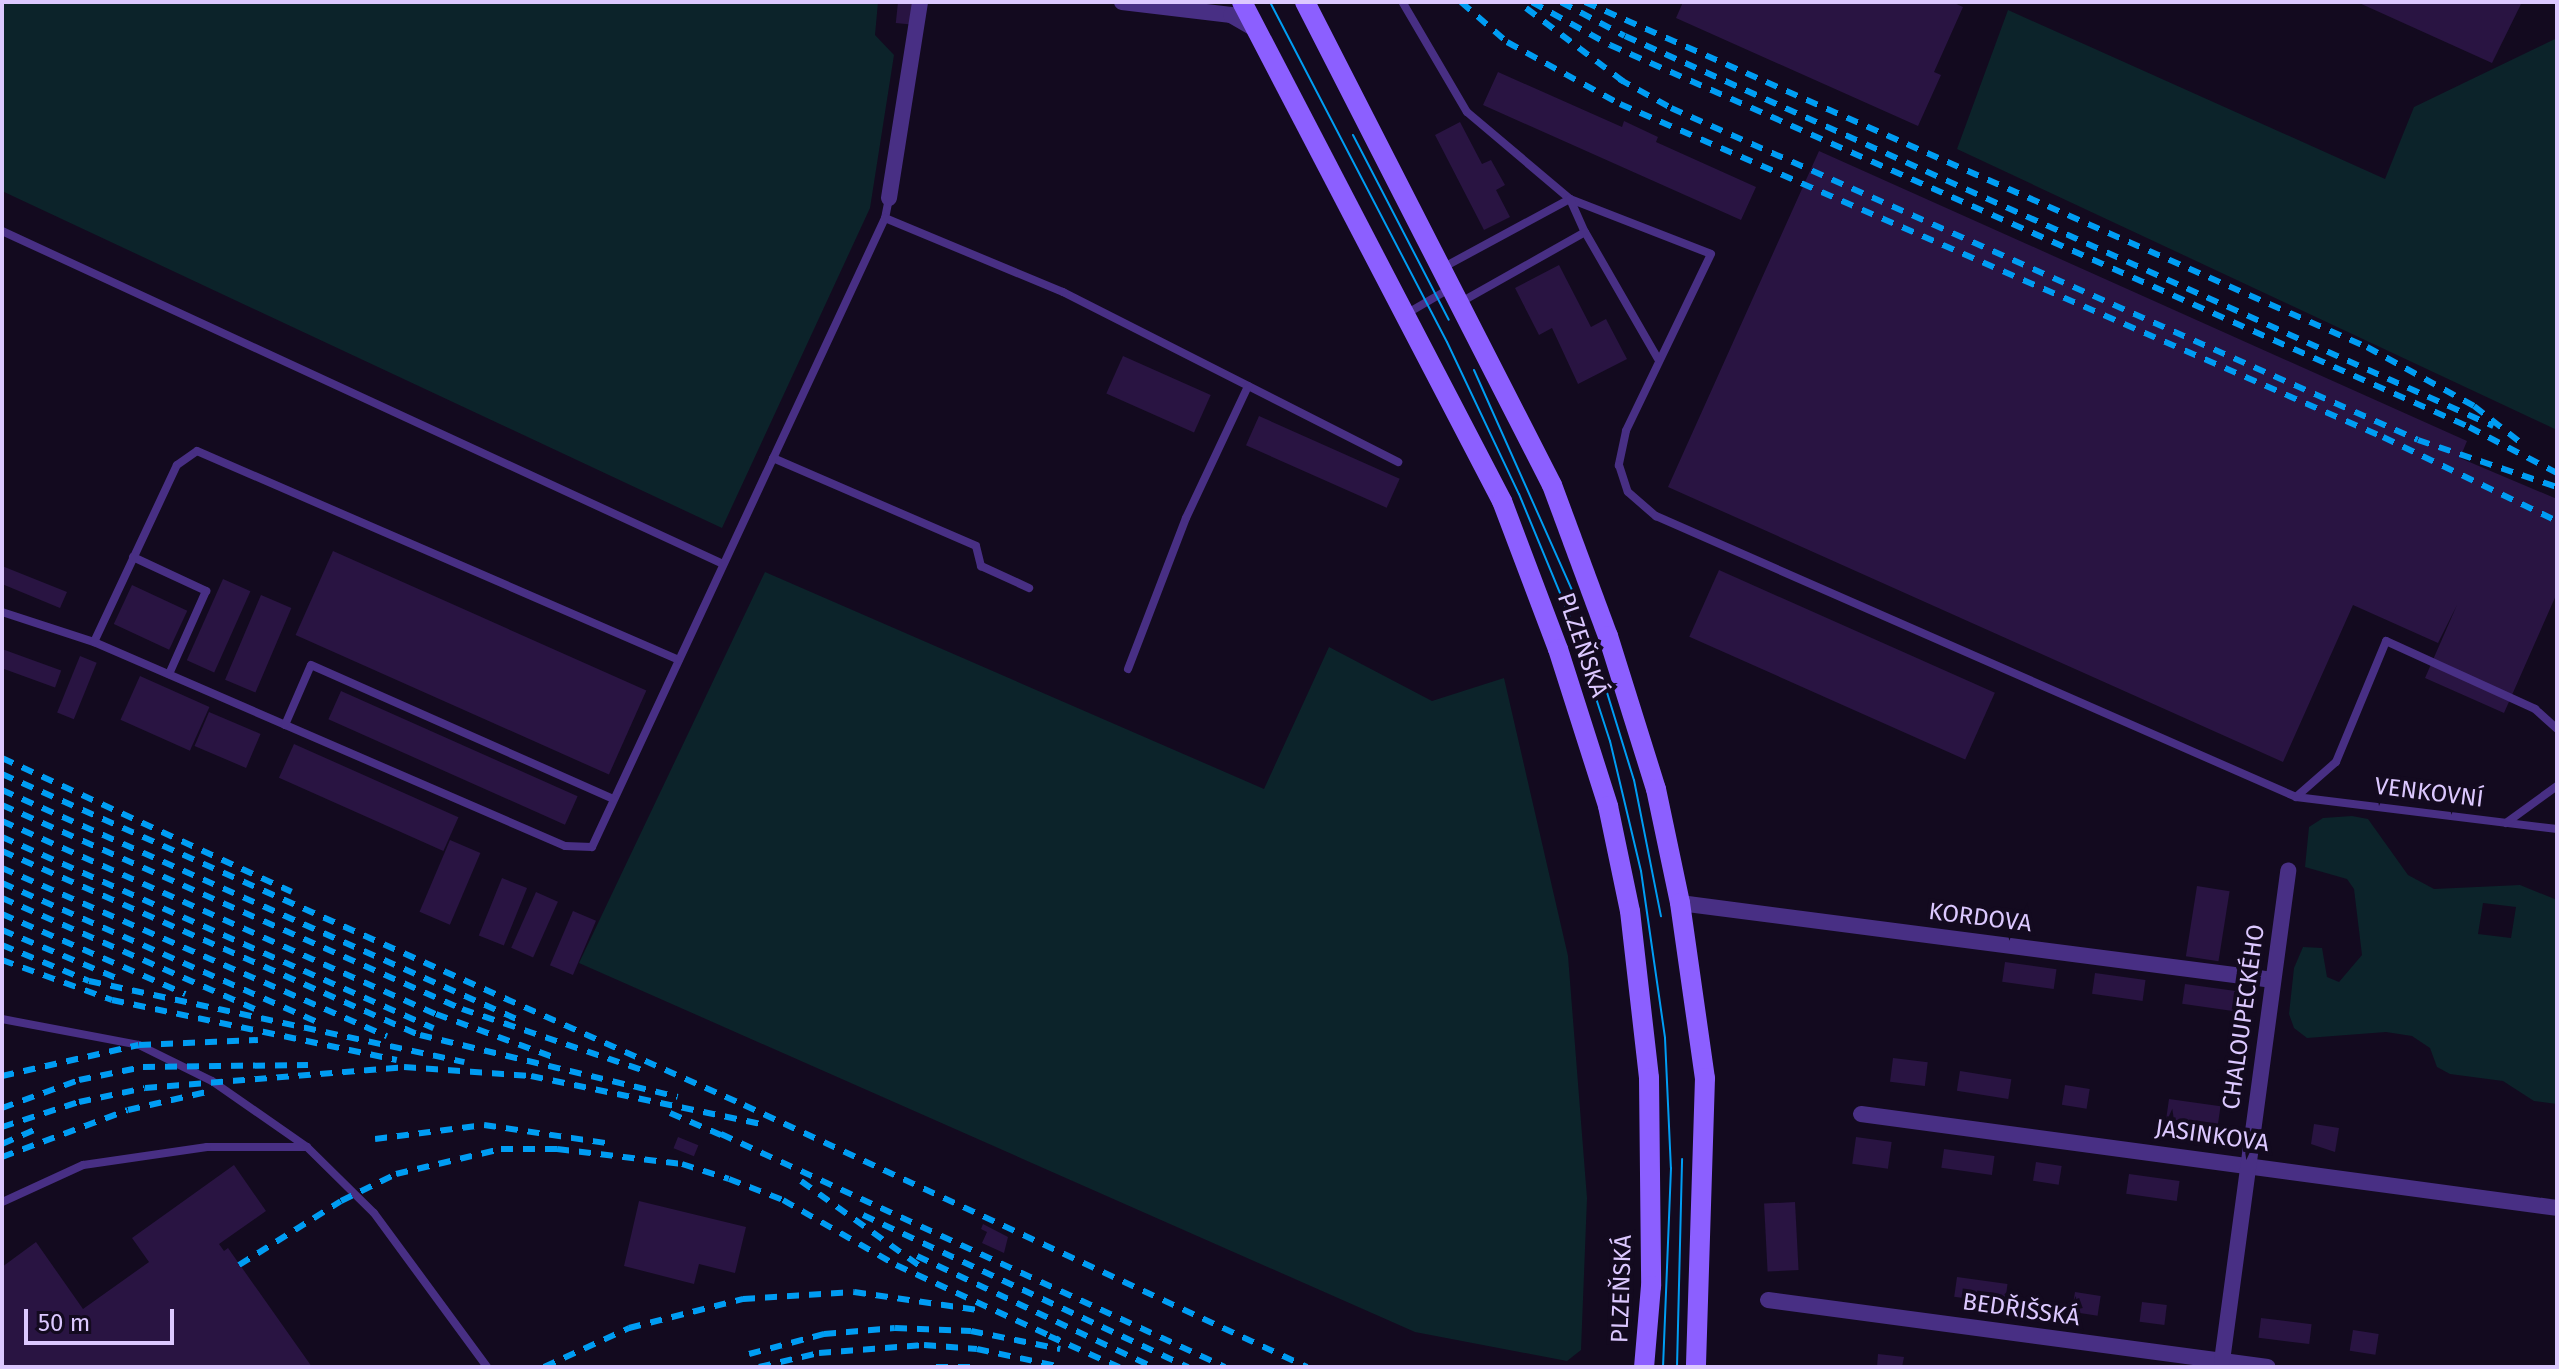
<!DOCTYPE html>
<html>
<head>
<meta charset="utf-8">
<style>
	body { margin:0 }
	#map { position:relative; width:2559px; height:1369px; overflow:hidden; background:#130a1f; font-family:"Fira Sans",sans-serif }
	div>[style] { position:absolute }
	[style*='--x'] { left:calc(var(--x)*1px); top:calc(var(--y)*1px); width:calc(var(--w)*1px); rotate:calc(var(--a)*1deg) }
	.green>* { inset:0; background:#0c232a }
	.building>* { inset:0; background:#291442; transform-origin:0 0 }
	.lane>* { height:8px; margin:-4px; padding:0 4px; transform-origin:4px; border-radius:4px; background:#482f84 }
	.street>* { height:16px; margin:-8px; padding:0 8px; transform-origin:8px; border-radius:8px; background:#482f84 }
	.secondary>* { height:20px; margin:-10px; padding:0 10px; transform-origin:10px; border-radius:10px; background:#8c5fff }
	.tram>* { height:2px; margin:-1px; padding:0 1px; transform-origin:1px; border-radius:1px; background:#009df3 }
	.rail>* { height:6px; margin-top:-3px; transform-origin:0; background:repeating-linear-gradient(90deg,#009df3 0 12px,transparent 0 22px) }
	span { translate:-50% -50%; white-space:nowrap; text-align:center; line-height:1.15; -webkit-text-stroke:8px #130a1f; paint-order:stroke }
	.street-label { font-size:24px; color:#dcc8ff }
	.frame { position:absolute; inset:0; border:4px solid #dcc8ff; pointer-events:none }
	.scale { position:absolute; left:24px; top:1309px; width:150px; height:36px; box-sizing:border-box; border:4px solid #dcc8ff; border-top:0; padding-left:10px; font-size:24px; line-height:28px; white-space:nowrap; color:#dcc8ff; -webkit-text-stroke:6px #130a1f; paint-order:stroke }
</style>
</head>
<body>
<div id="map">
	<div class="green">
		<i style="clip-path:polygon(2px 2px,878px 2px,875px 35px,894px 55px,870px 208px,722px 528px,2px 191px)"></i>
		<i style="clip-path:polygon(2008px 10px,2385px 179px,2414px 107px,2557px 38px,2557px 430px,1957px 149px)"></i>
		<i style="clip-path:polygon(765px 572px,1264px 789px,1329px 647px,1432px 701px,1504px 678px,1568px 956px,1587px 1198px,1581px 1350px,1567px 1361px,1415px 1332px,579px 963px)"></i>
		<i style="clip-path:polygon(evenodd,2352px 816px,2368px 819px,2408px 875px,2434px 889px,2520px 885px,2557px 900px,2557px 1104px,2534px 1101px,2503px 1081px,2450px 1074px,2437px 1067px,2430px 1048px,2412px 1036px,2386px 1032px,2307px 1038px,2294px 1028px,2289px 1014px,2294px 968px,2303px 947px,2322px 948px,2327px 977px,2339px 982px,2362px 955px,2354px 889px,2347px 879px,2305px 867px,2309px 827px,2323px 818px,2352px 816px,2483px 903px,2516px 907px,2511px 938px,2478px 934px,2483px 903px)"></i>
	</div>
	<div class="building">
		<i style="left:898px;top:2px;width:18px;height:21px;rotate:6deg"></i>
		<i style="clip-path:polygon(1683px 2px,1952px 2px,1963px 7px,1934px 72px,1941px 75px,1918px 126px,1676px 18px)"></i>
		<i style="clip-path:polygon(2357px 2px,2522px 2px,2492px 63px)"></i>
		<i style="clip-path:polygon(1498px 72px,1622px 127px,1624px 121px,1658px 137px,1656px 142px,1756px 187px,1741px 220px,1483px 105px)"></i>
		<i style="clip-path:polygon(1460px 122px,1482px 164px,1491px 160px,1505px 185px,1496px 190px,1510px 217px,1484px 230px,1435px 135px)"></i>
		<i style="clip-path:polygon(1819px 151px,2467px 441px,2460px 458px,2557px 499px,2557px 593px,2504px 713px,2425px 678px,2457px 605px,2438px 643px,2353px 605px,2283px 762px,1668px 487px)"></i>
		<i style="clip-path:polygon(1559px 265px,1591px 327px,1606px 319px,1627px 359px,1578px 384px,1552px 328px,1539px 335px,1515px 288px)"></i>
		<i style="left:1123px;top:356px;width:96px;height:41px;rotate:24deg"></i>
		<i style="left:1259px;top:416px;width:154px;height:32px;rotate:24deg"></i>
		<i style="left:333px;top:551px;width:343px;height:92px;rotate:24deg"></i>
		<i style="clip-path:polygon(2px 566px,67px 592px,60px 608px,2px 584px)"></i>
		<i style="left:1719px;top:570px;width:302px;height:73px;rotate:24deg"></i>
		<i style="left:223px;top:579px;width:30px;height:89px;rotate:24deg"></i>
		<i style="left:132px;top:585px;width:61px;height:43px;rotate:25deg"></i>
		<i style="left:261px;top:595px;width:33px;height:92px;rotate:23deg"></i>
		<i style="left:2px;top:649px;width:63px;height:18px;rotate:20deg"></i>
		<i style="left:80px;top:656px;width:18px;height:61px;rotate:22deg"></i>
		<i style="left:140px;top:676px;width:76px;height:48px;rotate:24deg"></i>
		<i style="left:341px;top:691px;width:259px;height:31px;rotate:24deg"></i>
		<i style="left:209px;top:712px;width:56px;height:37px;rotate:23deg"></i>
		<i style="left:294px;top:744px;width:180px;height:37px;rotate:24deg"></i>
		<i style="left:450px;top:840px;width:33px;height:78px;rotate:23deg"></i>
		<i style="left:502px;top:878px;width:27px;height:62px;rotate:22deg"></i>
		<i style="left:2197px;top:886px;width:33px;height:71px;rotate:9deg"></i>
		<i style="left:536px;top:892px;width:24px;height:61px;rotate:24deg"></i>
		<i style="left:573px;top:911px;width:25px;height:59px;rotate:23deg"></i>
		<i style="left:2005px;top:962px;width:52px;height:20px;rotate:8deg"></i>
		<i style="left:2095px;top:973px;width:51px;height:21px;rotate:8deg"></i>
		<i style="left:2185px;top:984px;width:51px;height:20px;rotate:8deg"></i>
		<i style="left:1893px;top:1058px;width:35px;height:24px;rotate:7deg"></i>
		<i style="left:1960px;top:1071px;width:52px;height:20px;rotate:9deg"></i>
		<i style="left:2065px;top:1085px;width:25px;height:20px;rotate:9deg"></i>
		<i style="left:2169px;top:1099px;width:52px;height:20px;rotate:8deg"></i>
		<i style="clip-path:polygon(2314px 1124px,2339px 1128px,2335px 1152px,2311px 1144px)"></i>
		<i style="left:678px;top:1137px;width:22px;height:12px;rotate:22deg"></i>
		<i style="left:1856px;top:1137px;width:36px;height:27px;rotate:8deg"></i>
		<i style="left:1944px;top:1149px;width:51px;height:19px;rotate:8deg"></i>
		<i style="left:2036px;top:1162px;width:26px;height:19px;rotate:9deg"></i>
		<i style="clip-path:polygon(234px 1165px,266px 1211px,219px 1244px,224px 1251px,228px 1248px,312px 1367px,2px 1367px,2px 1267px,36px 1242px,83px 1309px,149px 1262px,132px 1238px)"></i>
		<i style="left:2129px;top:1174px;width:51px;height:20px;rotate:8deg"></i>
		<i style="clip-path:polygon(639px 1201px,746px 1227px,735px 1273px,699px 1264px,694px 1284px,624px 1266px)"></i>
		<i style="left:1795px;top:1202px;width:68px;height:31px;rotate:87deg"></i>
		<i style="clip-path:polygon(983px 1224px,1008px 1237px,1004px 1253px,982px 1243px,987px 1232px,981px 1229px)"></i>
		<i style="left:1957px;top:1277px;width:51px;height:20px;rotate:8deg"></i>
		<i style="left:2075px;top:1292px;width:26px;height:20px;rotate:9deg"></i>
		<i style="left:2142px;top:1302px;width:25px;height:20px;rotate:7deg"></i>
		<i style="left:2261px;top:1318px;width:51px;height:20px;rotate:7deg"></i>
		<i style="left:2353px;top:1330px;width:26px;height:21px;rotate:9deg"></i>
		<i style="clip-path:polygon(1878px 1354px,1904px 1357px,1902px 1367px,1877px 1367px)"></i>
	</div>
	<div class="lane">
		<i style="--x:1403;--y:3;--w:126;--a:59.6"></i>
		<i style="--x:1467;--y:112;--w:135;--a:40.2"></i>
		<i style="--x:1570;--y:199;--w:151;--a:21.3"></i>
		<i style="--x:1711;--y:254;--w:196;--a:115.7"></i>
		<i style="--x:1626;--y:431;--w:35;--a:102"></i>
		<i style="--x:1619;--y:465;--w:28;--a:72"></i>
		<i style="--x:1628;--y:492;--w:37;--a:41"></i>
		<i style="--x:1656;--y:516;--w:699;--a:23.7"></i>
		<i style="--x:2296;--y:797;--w:263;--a:7"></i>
		<i style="--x:889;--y:198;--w:20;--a:101"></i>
		<i style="--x:885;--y:218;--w:193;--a:22.6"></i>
		<i style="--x:1063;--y:292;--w:376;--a:26.9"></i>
		<i style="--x:2;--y:231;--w:794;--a:24.79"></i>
		<i style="--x:1444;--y:267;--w:143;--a:-28.4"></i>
		<i style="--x:1570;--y:199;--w:36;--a:66"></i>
		<i style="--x:1461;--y:302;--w:142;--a:-29.4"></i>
		<i style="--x:1585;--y:232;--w:146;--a:60.1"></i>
		<i style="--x:1406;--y:314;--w:50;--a:-30.2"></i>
		<i style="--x:773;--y:458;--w:221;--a:23.4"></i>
		<i style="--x:976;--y:546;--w:21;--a:76"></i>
		<i style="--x:981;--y:566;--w:53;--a:24.6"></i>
		<i style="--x:133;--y:557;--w:81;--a:25"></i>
		<i style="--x:206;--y:591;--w:91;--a:114"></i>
		<i style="--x:2;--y:612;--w:97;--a:18.1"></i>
		<i style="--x:94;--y:642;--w:513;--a:23.42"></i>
		<i style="--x:565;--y:846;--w:27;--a:2"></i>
		<i style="--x:592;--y:847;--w:694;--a:-65.02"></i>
		<i style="--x:94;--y:642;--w:195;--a:-64.9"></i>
		<i style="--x:177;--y:465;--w:24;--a:-35"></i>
		<i style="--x:197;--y:451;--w:525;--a:23.44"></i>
		<i style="--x:1128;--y:669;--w:162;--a:-69"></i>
		<i style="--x:1186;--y:518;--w:146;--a:-64.8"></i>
		<i style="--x:285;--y:725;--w:65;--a:-66.6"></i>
		<i style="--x:311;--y:665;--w:331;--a:23.9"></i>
		<i style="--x:2296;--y:797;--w:53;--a:-41.2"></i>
		<i style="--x:2336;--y:762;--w:131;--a:-67.5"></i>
		<i style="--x:2386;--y:641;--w:164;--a:24.5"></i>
		<i style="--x:2535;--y:709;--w:30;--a:42"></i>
		<i style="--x:2506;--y:823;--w:63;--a:-36"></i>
		<i style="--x:2;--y:1019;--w:139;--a:10.7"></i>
		<i style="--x:139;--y:1045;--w:81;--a:26.3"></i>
		<i style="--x:212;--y:1081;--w:116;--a:34.8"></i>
		<i style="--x:307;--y:1147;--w:100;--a:180"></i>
		<i style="--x:207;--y:1147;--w:125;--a:171.7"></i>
		<i style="--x:83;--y:1165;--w:89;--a:155.4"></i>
		<i style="--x:307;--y:1147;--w:94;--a:44.6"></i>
		<i style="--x:374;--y:1213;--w:191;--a:53.7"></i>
	</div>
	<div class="street">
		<i style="--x:1122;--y:2;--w:110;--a:6.8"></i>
		<i style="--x:1231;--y:15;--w:28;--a:30"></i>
		<i style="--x:889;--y:198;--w:198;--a:-81"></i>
		<i style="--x:1680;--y:903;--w:598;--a:7.4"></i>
		<i style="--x:1861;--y:1114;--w:702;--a:7.69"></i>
		<i style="--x:1768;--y:1300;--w:504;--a:7.63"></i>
		<i style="--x:2222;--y:1361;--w:495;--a:-82.3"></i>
	</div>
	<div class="secondary">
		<i style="--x:1242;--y:2;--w:563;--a:62.48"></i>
		<i style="--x:1502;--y:501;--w:158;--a:69.3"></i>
		<i style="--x:1558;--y:649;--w:165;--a:72.3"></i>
		<i style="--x:1608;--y:806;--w:107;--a:78.2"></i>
		<i style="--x:1630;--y:911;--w:168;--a:83.5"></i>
		<i style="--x:1649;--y:1078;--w:208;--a:89.4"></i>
		<i style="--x:1651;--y:1286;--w:81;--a:94.9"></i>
		<i style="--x:1305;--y:2;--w:542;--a:62.92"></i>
		<i style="--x:1552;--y:485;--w:161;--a:69.7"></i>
		<i style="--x:1608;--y:636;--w:160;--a:72.6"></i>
		<i style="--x:1656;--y:789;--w:116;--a:78.1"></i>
		<i style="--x:1680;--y:903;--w:177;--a:81.9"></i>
		<i style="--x:1705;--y:1078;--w:289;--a:91.8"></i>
	</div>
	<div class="tram">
		<i style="--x:1270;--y:2;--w:383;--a:62.5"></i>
		<i style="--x:1447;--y:342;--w:168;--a:64.7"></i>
		<i style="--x:1519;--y:494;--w:131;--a:67.5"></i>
		<i style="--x:1569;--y:615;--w:133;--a:72"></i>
		<i style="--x:1610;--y:741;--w:134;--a:76.6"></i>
		<i style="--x:1641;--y:871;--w:169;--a:81.8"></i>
		<i style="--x:1665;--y:1038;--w:130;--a:87.4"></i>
		<i style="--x:1671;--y:1168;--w:199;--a:92.3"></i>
		<i style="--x:1353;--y:135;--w:208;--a:62.6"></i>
		<i style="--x:1474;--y:370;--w:256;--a:66"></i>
		<i style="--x:1589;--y:634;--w:153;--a:72.9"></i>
		<i style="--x:1634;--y:780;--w:139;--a:78.8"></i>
		<i style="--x:1677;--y:1367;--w:208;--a:-88.6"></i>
	</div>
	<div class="rail">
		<i style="--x:1461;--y:2;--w:61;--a:41"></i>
		<i style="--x:1507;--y:42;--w:129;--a:28.8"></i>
		<i style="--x:1620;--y:104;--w:833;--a:23.58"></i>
		<i style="--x:2383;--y:437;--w:193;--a:25.8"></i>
		<i style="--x:1532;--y:2;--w:89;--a:28.9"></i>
		<i style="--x:1610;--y:45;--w:940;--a:23.97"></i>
		<i style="--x:2469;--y:427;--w:99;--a:27.6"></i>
		<i style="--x:1561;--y:2;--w:72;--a:28"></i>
		<i style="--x:1625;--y:36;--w:952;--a:24.19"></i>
		<i style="--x:1585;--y:2;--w:855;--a:23.81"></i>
		<i style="--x:2367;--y:347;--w:122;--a:28.9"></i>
		<i style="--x:2474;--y:406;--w:65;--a:38.1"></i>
		<i style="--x:1526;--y:8;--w:128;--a:37"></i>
		<i style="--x:1619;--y:79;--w:60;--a:29.1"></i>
		<i style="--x:1671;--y:108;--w:817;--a:23.96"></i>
		<i style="--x:2418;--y:440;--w:147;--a:18.7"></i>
		<i style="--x:2;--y:758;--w:319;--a:24.8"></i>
		<i style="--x:2;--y:774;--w:812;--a:24.04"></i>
		<i style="--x:744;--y:1105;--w:621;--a:24.96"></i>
		<i style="--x:2;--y:790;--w:568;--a:23.99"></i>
		<i style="--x:2;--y:805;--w:503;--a:23.92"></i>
		<i style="--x:462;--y:1009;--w:196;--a:18.7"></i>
		<i style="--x:2;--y:821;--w:475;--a:24"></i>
		<i style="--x:436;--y:1014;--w:125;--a:20.2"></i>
		<i style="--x:2;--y:837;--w:472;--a:23.9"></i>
		<i style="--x:2;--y:851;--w:457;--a:23.8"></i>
		<i style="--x:420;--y:1035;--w:265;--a:13.5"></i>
		<i style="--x:2;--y:868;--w:420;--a:23.6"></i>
		<i style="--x:2;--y:883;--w:344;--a:23.8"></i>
		<i style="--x:2;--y:898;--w:276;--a:23.7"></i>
		<i style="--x:2;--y:914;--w:200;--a:23.6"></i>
		<i style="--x:2;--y:930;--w:124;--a:22.8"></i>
		<i style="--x:2;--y:945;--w:94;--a:22.5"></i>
		<i style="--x:89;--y:981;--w:384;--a:12.2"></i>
		<i style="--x:2;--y:960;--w:117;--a:20"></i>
		<i style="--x:112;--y:1000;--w:291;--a:11.9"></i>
		<i style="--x:2;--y:1076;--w:140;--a:-12.8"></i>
		<i style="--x:139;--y:1045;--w:119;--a:-2.4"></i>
		<i style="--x:2;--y:1108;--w:82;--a:-20"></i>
		<i style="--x:79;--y:1080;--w:65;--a:-11.5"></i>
		<i style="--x:143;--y:1067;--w:165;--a:-0.7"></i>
		<i style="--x:670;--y:1113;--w:63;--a:23.3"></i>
		<i style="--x:2;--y:1127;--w:81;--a:-18"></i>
		<i style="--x:79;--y:1102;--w:67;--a:-12"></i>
		<i style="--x:145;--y:1088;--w:260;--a:-4.6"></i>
		<i style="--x:404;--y:1067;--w:127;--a:4.1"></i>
		<i style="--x:531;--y:1076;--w:240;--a:11.8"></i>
		<i style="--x:721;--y:1134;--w:555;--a:24.81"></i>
		<i style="--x:375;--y:1139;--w:110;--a:-7.3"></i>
		<i style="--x:484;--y:1125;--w:129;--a:8.4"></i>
		<i style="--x:2;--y:1144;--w:40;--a:-23.4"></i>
		<i style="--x:2;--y:1157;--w:134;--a:-20.5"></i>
		<i style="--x:128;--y:1110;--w:85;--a:-12.9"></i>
		<i style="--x:801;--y:1181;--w:151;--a:35.6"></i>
		<i style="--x:863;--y:1215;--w:359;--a:25.1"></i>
		<i style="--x:917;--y:1256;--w:261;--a:25.2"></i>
		<i style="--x:239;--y:1265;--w:120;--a:-32.1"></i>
		<i style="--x:341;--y:1201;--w:61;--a:-26.1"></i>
		<i style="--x:396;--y:1174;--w:108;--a:-13.4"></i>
		<i style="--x:501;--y:1149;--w:56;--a:0"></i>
		<i style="--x:557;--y:1149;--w:126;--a:6.8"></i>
		<i style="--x:682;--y:1164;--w:49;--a:17.7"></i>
		<i style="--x:729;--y:1179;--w:58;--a:21.3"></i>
		<i style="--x:783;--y:1200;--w:130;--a:29.9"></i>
		<i style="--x:896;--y:1265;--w:179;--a:24.7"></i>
		<i style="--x:1049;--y:1336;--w:77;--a:23.9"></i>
		<i style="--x:749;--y:1354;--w:78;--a:-14.9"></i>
		<i style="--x:824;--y:1334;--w:71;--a:-4.8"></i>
		<i style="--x:895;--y:1328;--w:76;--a:2.3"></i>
		<i style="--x:971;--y:1331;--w:91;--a:11.4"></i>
		<i style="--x:544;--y:1367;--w:94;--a:-24.6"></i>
		<i style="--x:629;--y:1328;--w:118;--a:-14.3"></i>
		<i style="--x:743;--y:1299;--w:111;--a:-3.6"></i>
		<i style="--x:854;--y:1292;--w:125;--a:8.3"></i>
		<i style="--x:759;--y:1367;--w:62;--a:-13.1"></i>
		<i style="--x:819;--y:1353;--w:105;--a:-4.4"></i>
		<i style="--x:924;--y:1345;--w:53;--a:4.3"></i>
		<i style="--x:977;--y:1349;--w:87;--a:12"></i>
		<i style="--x:936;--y:1367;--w:42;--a:0"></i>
	</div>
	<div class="street-label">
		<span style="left:1582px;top:645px;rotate:71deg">PLZEŇSKÁ</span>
		<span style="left:2429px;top:793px;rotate:7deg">VENKOVNÍ</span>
		<span style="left:1980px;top:918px;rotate:7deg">KORDOVA</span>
		<span style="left:2244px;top:1017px;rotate:-82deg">CHALOUPECKÉHO</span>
		<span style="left:2212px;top:1136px;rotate:8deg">JASINKOVA</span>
		<span style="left:1622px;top:1289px;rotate:-88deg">PLZEŇSKÁ</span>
		<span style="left:2021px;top:1310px;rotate:8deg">BEDŘIŠSKÁ</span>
	</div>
	<div class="frame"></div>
	<div class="scale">50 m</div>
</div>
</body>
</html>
